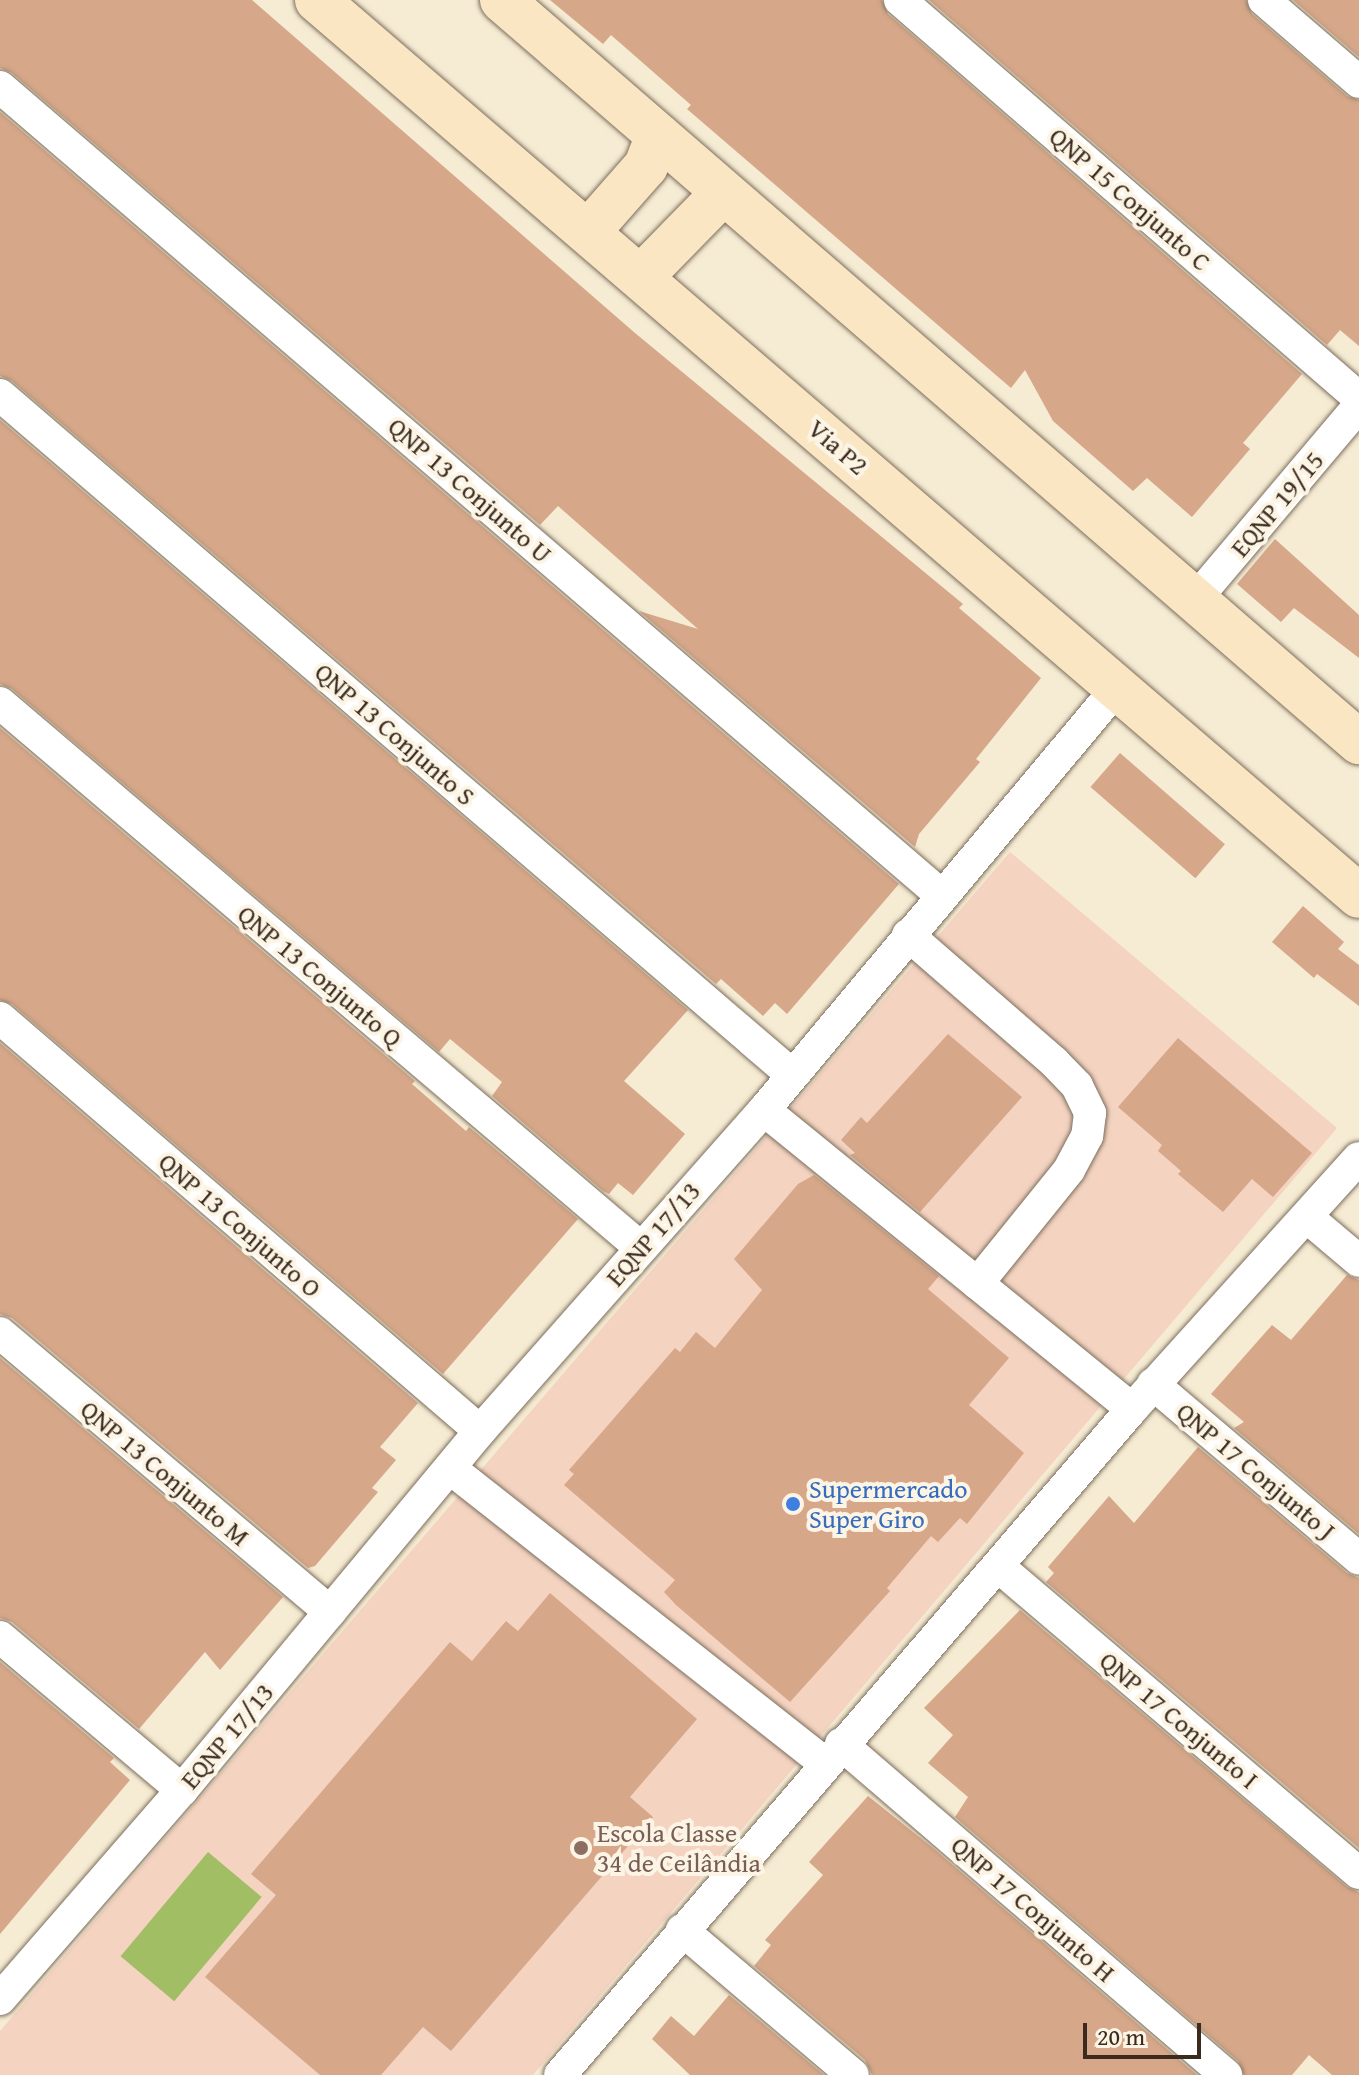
<!DOCTYPE html>
<html>
<head>
<meta charset="utf-8">
<style>
	body { margin:0 }
	#map { position:relative; width:1359px; height:2075px; overflow:hidden; background:#f6ebd3; font-family:"Gentium Book Plus",serif }
	div>[style] { position:absolute }
	[style*='--x'] { left:calc(var(--x)*1px); top:calc(var(--y)*1px); width:calc(var(--w)*1px); rotate:calc(var(--a)*1deg) }
	.built>* { inset:0; background:#f4d3c1 }
	.green>* { inset:0; background:#a1be65; transform-origin:0 0 }
	.building>* { inset:0; background:#d6a789; transform-origin:0 0 }
	.roads { filter:drop-shadow(0 0 2px #7c6e5d) drop-shadow(0 0 2px #7c6e5d) }
	.minor>* { height:32px; margin:-16px; padding:0 16px; transform-origin:16px; border-radius:16px; background:#fff }
	.secondary>* { height:44px; margin:-22px; padding:0 22px; transform-origin:22px; border-radius:22px; background:#fbe6c4 }
	.dots>* { width:22px; height:22px; translate:-50% -50%; box-sizing:border-box; border:4px solid #fcf5e5; border-radius:50% }
	span { translate:-50% -50%; white-space:nowrap; text-align:center; line-height:1.15; -webkit-text-stroke:8px #fcf5e5; paint-order:stroke }
	.street-label { font-size:26px; color:#3b2a1e }
	.shop-label { font-size:26px; color:#366cbe }
	.left { translate:0 -50%; text-align:left }
	.education-label { font-size:26px; color:#785e54 }
	.scale { position:absolute; left:1083px; top:2023px; width:118px; height:36px; box-sizing:border-box; border:4px solid #3b2a1e; border-top:0; padding-left:10px; font-size:24px; line-height:28px; white-space:nowrap; color:#3b2a1e; -webkit-text-stroke:6px #fcf5e5; paint-order:stroke }
</style>
</head>
<body>
<div id="map">
	<div class="built">
		<i style="clip-path:polygon(1010px 852px,1337px 1128px,533px 2075px,0 2075px,0 2031px)"></i>
	</div>
	<div class="green">
		<i style="left:208px;top:1852px;width:70px;height:136px;rotate:40deg"></i>
	</div>
	<div class="building">
		<i style="clip-path:polygon(0 0,252px 0,635px 333px,963px 604px,959px 608px,1041px 678px,976px 759px,980px 762px,919px 834px,915px 847px,639px 611px,698px 629px,558px 506px,540px 525px,12px 73px,0 68px)"></i>
		<i style="clip-path:polygon(550px 0,882px 0,888px 14px,1302px 374px,1243px 443px,1250px 449px,1192px 517px,1147px 478px,1133px 491px,1053px 421px,1025px 370px,1011px 388px,687px 109px,691px 105px,611px 35px,603px 44px)"></i>
		<i style="clip-path:polygon(929px 0,1246px 0,1252px 14px,1347px 96px,1359px 100px,1359px 346px,1340px 330px,1327px 345px)"></i>
		<i style="clip-path:polygon(1293px 0,1359px 0,1359px 57px)"></i>
		<i style="clip-path:polygon(0 112px,899px 884px,787px 1014px,775px 1003px,763px 1016px,721px 979px,716px 984px,12px 381px,0 376px)"></i>
		<i style="clip-path:polygon(0 420px,688px 1010px,624px 1081px,685px 1134px,633px 1195px,618px 1183px,609px 1194px,603px 1191px,492px 1096px,502px 1082px,450px 1039px,439px 1052px,12px 689px,0 684px)"></i>
		<i style="clip-path:polygon(1275px 539px,1359px 615px,1359px 658px,1294px 608px,1281px 622px,1237px 584px)"></i>
		<i style="clip-path:polygon(0 728px,415px 1081px,412px 1084px,466px 1131px,469px 1127px,578px 1219px,443px 1374px,12px 1004px,0 1000px)"></i>
		<i style="left:1120px;top:753px;width:139px;height:45px;rotate:41deg"></i>
		<i style="clip-path:polygon(1303px 906px,1344px 942px,1338px 949px,1359px 965px,1359px 1006px,1317px 974px,1314px 978px,1272px 942px)"></i>
		<i style="clip-path:polygon(948px 1034px,1022px 1097px,920px 1212px,850px 1155px,855px 1153px,841px 1140px,861px 1117px,867px 1123px)"></i>
		<i style="clip-path:polygon(1178px 1038px,1312px 1153px,1273px 1197px,1252px 1179px,1223px 1212px,1178px 1174px,1181px 1171px,1158px 1151px,1162px 1145px,1118px 1107px)"></i>
		<i style="clip-path:polygon(0 1043px,418px 1403px,380px 1447px,396px 1460px,372px 1488px,378px 1492px,315px 1566px,308px 1568px,12px 1318px,0 1314px)"></i>
		<i style="clip-path:polygon(814px 1175px,939px 1276px,928px 1289px,1009px 1358px,969px 1405px,1024px 1453px,967px 1524px,960px 1518px,938px 1542px,931px 1536px,887px 1588px,890px 1591px,790px 1702px,676px 1605px,664px 1592px,675px 1580px,564px 1485px,574px 1474px,569px 1470px,675px 1348px,680px 1352px,696px 1332px,715px 1348px,762px 1290px,734px 1259px,798px 1184px)"></i>
		<i style="clip-path:polygon(1347px 1275px,1359px 1280px,1359px 1534px,1234px 1428px,1244px 1422px,1211px 1394px,1272px 1325px,1291px 1340px)"></i>
		<i style="clip-path:polygon(0 1358px,283px 1597px,220px 1670px,205px 1652px,139px 1729px,12px 1622px,0 1618px)"></i>
		<i style="clip-path:polygon(1198px 1447px,1347px 1573px,1359px 1578px,1359px 1848px,1046px 1582px,1054px 1573px,1048px 1567px,1109px 1496px,1134px 1523px)"></i>
		<i style="clip-path:polygon(550px 1593px,697px 1719px,630px 1797px,653px 1817px,451px 2051px,423px 2027px,381px 2075px,320px 2075px,205px 1977px,276px 1895px,251px 1874px,450px 1642px,472px 1661px,506px 1621px,518px 1631px)"></i>
		<i style="clip-path:polygon(1020px 1610px,1347px 1887px,1359px 1892px,1359px 2075px,1332px 2075px,1309px 2055px,1292px 2075px,1244px 2075px,1238px 2061px,955px 1817px,968px 1797px,928px 1763px,953px 1735px,924px 1708px)"></i>
		<i style="clip-path:polygon(0 1662px,114px 1758px,110px 1762px,130px 1780px,0 1934px)"></i>
		<i style="clip-path:polygon(868px 1796px,933px 1848px,1197px 2075px,872px 2075px,865px 2060px,754px 1966px,771px 1945px,765px 1940px,823px 1875px,809px 1862px)"></i>
		<i style="clip-path:polygon(729px 1995px,824px 2075px,690px 2075px,652px 2039px,671px 2016px,694px 2036px)"></i>
	</div>
	<div class="roads">
		<div class="minor">
			<i style="--x:900;--y:0;--w:608;--a:40.93"></i>
			<i style="--x:1264;--y:0;--w:125;--a:40.8"></i>
			<i style="--x:0;--y:87;--w:1239;--a:40.65"></i>
			<i style="--x:0;--y:395;--w:1041;--a:40.64"></i>
			<i style="--x:1194;--y:601;--w:255;--a:-49.8"></i>
			<i style="--x:0;--y:703;--w:841;--a:40.37"></i>
			<i style="--x:908;--y:935;--w:194;--a:41"></i>
			<i style="--x:1054;--y:1062;--w:33;--a:46"></i>
			<i style="--x:1077;--y:1086;--w:30;--a:64"></i>
			<i style="--x:1090;--y:1113;--w:23;--a:97"></i>
			<i style="--x:1087;--y:1136;--w:38;--a:118"></i>
			<i style="--x:1069;--y:1170;--w:146;--a:128.9"></i>
			<i style="--x:0;--y:1018;--w:633;--a:40.71"></i>
			<i style="--x:764;--y:1110;--w:474;--a:39.1"></i>
			<i style="--x:1307;--y:1217;--w:68;--a:40.2"></i>
			<i style="--x:0;--y:1333;--w:432;--a:40.2"></i>
			<i style="--x:1153;--y:1384;--w:270;--a:40.3"></i>
			<i style="--x:451;--y:1469;--w:475;--a:38.2"></i>
			<i style="--x:999;--y:1567;--w:472;--a:40.4"></i>
			<i style="--x:0;--y:1637;--w:238;--a:40.1"></i>
			<i style="--x:841;--y:1744;--w:508;--a:40.69"></i>
			<i style="--x:682;--y:1930;--w:224;--a:40.3"></i>
			<i style="--x:0;--y:1999;--w:277;--a:-49"></i>
			<i style="--x:182;--y:1790;--w:467;--a:-50.3"></i>
			<i style="--x:480;--y:1431;--w:429;--a:-48.5"></i>
			<i style="--x:764;--y:1110;--w:550;--a:-50.09"></i>
			<i style="--x:560;--y:2075;--w:878;--a:-49.34"></i>
			<i style="--x:1132;--y:1409;--w:338;--a:-47.9"></i>
		</div>
		<div class="secondary">
			<i style="--x:317;--y:0;--w:1374;--a:40.69"></i>
			<i style="--x:502;--y:0;--w:1134;--a:40.89"></i>
			<i style="--x:588;--y:232;--w:88;--a:-48.7"></i>
			<i style="--x:646;--y:166;--w:33;--a:-69"></i>
			<i style="--x:641;--y:277;--w:117;--a:-45.7"></i>
		</div>
	</div>
	<div class="dots">
		<i style="left:793px;top:1504px;background:#3f7fe0"></i>
		<i style="left:581px;top:1848px;background:#8d6e63"></i>
	</div>
	<div class="street-label">
		<span style="left:1130px;top:199px;rotate:41deg">QNP 15 Conjunto C</span>
		<span style="left:838px;top:447px;rotate:41deg">Via P2</span>
		<span style="left:470px;top:490px;rotate:41deg">QNP 13 Conjunto U</span>
		<span style="left:1277px;top:504px;rotate:-50deg">EQNP 19/15</span>
		<span style="left:395px;top:734px;rotate:41deg">QNP 13 Conjunto S</span>
		<span style="left:320px;top:976px;rotate:40deg">QNP 13 Conjunto Q</span>
		<span style="left:240px;top:1225px;rotate:41deg">QNP 13 Conjunto O</span>
		<span style="left:653px;top:1234px;rotate:-49deg">EQNP 17/13</span>
		<span style="left:1256px;top:1471px;rotate:40deg">QNP 17 Conjunto J</span>
		<span style="left:165px;top:1473px;rotate:40deg">QNP 13 Conjunto M</span>
		<span style="left:1179px;top:1720px;rotate:40deg">QNP 17 Conjunto I</span>
		<span style="left:227px;top:1736px;rotate:-50deg">EQNP 17/13</span>
		<span style="left:1033px;top:1909px;rotate:41deg">QNP 17 Conjunto H</span>
	</div>
	<div class="shop-label">
		<span class="left" style="left:809px;top:1504px">Supermercado<br>Super Giro</span>
	</div>
	<div class="education-label">
		<span class="left" style="left:597px;top:1848px">Escola Classe<br>34 de Ceilândia</span>
	</div>
	<div class="scale">20 m</div>
</div>
</body>
</html>
